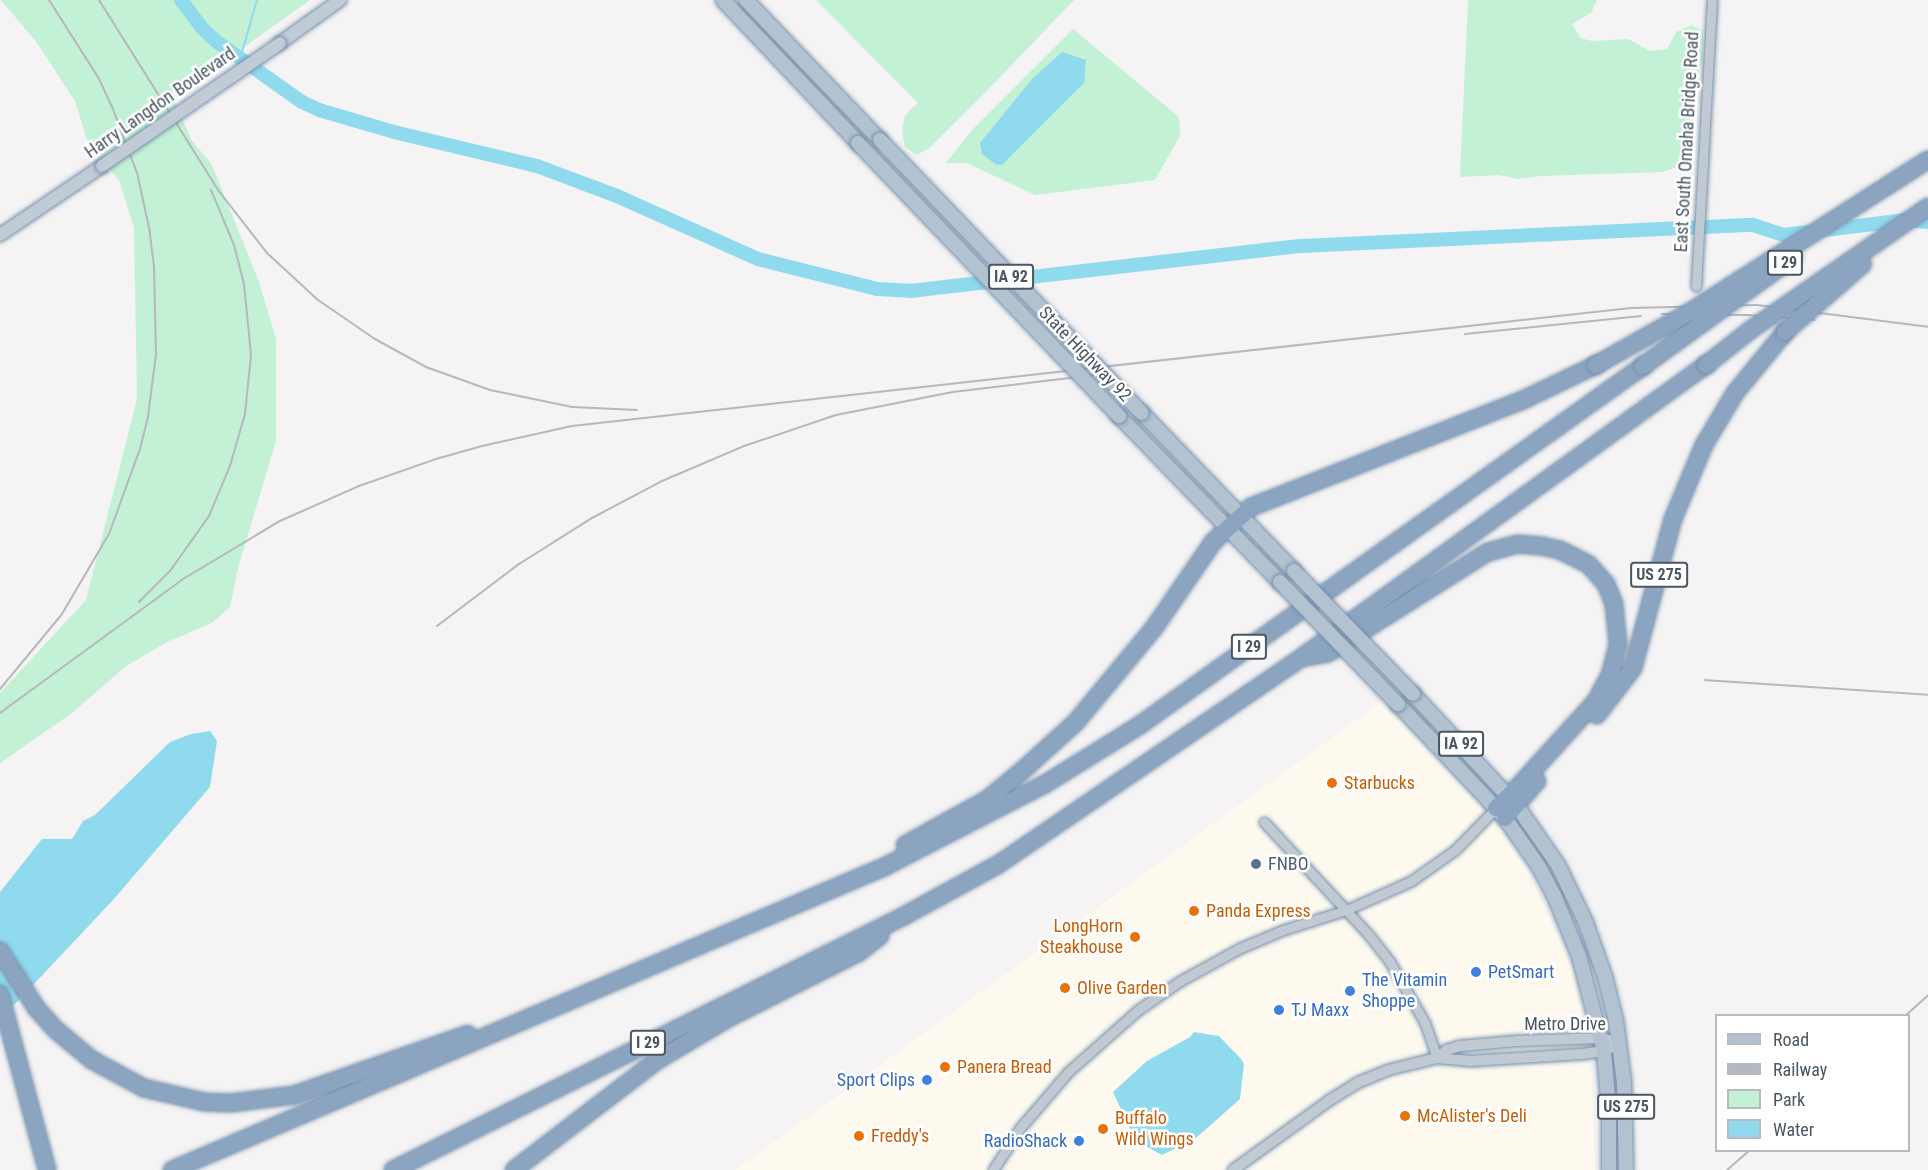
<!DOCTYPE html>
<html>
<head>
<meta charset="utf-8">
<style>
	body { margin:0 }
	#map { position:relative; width:1928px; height:1170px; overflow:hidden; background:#f5f3f3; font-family:"Roboto Condensed",sans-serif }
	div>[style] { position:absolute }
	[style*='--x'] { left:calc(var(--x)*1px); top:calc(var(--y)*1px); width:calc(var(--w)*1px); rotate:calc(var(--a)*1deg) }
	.commercial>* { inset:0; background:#fdf9ef }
	.green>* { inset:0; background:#c3f1d5 }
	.water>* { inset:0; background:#90daee }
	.stream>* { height:2px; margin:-1px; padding:0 1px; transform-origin:1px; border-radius:1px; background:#90daee }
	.river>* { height:14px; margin:-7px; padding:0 7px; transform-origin:7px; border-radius:7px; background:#90daee }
	.roads { filter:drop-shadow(0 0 2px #7690ad) drop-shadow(0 0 2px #7690ad) }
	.minor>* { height:9px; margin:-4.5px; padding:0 4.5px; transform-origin:4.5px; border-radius:4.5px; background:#c1cad2 }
	.tertiary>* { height:10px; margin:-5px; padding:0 5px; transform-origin:5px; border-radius:5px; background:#c1cad2 }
	.secondary>* { height:12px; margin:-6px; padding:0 6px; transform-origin:6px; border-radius:6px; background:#c1cbd6 }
	.primary>* { height:14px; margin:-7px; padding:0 7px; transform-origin:7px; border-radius:7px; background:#b3c2d1 }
	.motorway>* { height:16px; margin:-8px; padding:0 8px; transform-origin:8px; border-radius:8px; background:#8ba5c1 }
	.rail>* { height:2px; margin:-1px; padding:0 1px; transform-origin:1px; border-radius:1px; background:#b5b8bd }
	.bridges { filter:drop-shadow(0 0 2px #7690ad) drop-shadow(0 0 2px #7690ad) }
	.secondary-bridge>* { height:12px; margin:-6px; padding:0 6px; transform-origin:6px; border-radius:6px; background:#c1cbd6 }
	.primary-bridge>* { height:14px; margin:-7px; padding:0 7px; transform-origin:7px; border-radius:7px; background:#b3c2d1 }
	.motorway-bridge>* { height:16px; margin:-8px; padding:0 8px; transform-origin:8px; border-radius:8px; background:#8ba5c1 }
	.dots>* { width:16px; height:16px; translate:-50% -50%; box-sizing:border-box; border:3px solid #fff; border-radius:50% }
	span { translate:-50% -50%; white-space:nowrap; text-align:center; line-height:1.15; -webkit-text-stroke:5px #fff; paint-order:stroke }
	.shield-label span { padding:2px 4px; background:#fff; border:2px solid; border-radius:4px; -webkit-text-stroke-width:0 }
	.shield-label { font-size:16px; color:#4a5661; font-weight:700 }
	.street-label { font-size:18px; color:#4a5661 }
	.food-label { font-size:18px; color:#c56008 }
	.left { translate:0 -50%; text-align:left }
	.right { translate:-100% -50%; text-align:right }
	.service-label { font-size:18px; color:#4e5e75 }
	.shop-label { font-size:18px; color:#366cbe }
	.legend { position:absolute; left:1715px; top:1014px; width:195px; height:138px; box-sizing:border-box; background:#fff; border:2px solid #b7bbc0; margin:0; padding:8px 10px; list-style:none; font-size:18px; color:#4a5661 }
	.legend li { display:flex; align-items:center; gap:12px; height:30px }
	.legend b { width:30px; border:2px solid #b7bbc0 }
</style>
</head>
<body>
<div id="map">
	<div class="commercial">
		<i style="clip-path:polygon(1381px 702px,1500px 827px,1528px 872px,1573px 970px,1591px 1063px,1595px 1170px,735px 1170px)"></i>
	</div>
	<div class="green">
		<i style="clip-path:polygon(1px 0,310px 0,227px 59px,171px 93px,191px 139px,212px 165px,259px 282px,276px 339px,276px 441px,238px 568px,230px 607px,212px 623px,167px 642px,126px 666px,72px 713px,0 763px,0 693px,86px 600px,137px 399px,134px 228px,119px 180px,89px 146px,75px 101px,37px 43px)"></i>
		<i style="clip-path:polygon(816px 0,1074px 0,977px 101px,928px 149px,916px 155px,905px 147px,902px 131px,905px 115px,918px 103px)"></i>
		<i style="clip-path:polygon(1468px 0,1597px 0,1591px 13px,1572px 24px,1580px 38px,1592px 41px,1628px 39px,1650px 51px,1667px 49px,1676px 32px,1691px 25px,1703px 31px,1703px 59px,1692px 89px,1688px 151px,1681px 166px,1662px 172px,1541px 176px,1518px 179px,1499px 175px,1460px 177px)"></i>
		<i style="clip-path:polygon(1073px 29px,1179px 117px,1180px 136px,1155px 180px,1035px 195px,967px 163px,946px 163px,972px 130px)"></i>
	</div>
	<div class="water">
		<i style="clip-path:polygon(1062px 52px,1086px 60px,1084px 83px,1002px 165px,995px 164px,982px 154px,980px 143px,1032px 79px)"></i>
		<i style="clip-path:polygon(210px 731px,217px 741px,210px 787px,113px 900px,18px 1001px,0 1017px,0 892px,42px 839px,72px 839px,83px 821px,95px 815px,170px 742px,191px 734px)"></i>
		<i style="clip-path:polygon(1194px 1032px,1219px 1036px,1241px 1059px,1244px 1064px,1240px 1099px,1196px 1138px,1162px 1155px,1135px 1140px,1113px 1092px,1147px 1061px,1190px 1037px)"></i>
	</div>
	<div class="stream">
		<i style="--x:240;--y:59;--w:61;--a:-73.9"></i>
	</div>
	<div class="river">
		<i style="--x:181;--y:0;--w:34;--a:53"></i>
		<i style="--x:201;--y:27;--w:22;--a:43"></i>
		<i style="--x:217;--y:42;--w:104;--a:35.2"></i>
		<i style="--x:302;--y:102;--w:19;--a:25"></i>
		<i style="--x:319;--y:110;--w:78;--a:16.3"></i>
		<i style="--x:394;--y:132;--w:147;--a:13.4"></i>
		<i style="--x:537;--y:166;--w:85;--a:20.6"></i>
		<i style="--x:617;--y:196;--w:154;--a:24.1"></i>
		<i style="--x:758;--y:259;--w:123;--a:14.1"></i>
		<i style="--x:877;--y:289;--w:33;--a:3"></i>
		<i style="--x:910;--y:291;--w:394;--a:-6.6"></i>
		<i style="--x:1301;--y:246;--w:452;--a:-2.7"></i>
		<i style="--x:1753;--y:225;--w:33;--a:18"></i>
		<i style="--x:1784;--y:235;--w:123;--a:-7"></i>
		<i style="--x:1906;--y:220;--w:22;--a:5"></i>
	</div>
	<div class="roads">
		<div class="minor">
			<i style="--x:1696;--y:286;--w:286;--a:-86.8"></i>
			<i style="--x:1264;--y:822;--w:154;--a:47.1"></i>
			<i style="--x:1369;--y:935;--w:34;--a:52"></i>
			<i style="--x:1390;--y:962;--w:70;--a:60.2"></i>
			<i style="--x:1425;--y:1023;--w:37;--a:71"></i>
			<i style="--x:993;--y:1170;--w:50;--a:-57.3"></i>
			<i style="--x:1020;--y:1128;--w:74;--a:-49.4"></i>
			<i style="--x:1068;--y:1072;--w:94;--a:-41.5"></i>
			<i style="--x:1138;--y:1010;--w:51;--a:-34.6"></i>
			<i style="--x:1180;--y:981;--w:68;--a:-28.8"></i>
			<i style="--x:1240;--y:948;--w:47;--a:-22.7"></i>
			<i style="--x:1283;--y:930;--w:66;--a:-17.6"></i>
			<i style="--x:1346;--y:910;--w:71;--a:-24"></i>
			<i style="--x:1411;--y:881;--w:54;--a:-35.2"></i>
			<i style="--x:1455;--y:850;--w:59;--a:-45.7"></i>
		</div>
		<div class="tertiary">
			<i style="--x:1437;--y:1058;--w:13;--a:-39"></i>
			<i style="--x:1447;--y:1050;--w:14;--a:-17"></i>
			<i style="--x:1460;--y:1046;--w:58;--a:-4.9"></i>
			<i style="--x:1518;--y:1041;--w:83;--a:-2.1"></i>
			<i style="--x:1601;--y:1038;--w:19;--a:16"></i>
			<i style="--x:1233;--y:1170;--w:120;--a:-35.8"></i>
			<i style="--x:1330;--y:1100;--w:34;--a:-32"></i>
			<i style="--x:1359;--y:1082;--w:31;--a:-22"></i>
			<i style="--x:1388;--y:1070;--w:50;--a:-13.8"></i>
			<i style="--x:1437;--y:1058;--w:33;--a:5"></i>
			<i style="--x:1470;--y:1061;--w:112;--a:-3.6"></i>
			<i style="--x:1582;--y:1054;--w:22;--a:-8"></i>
			<i style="--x:1604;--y:1051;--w:17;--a:-28"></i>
		</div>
		<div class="secondary">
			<i style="--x:280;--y:43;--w:74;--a:-35.6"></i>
			<i style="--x:0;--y:235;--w:123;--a:-34.1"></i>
		</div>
		<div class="primary">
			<i style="--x:723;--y:0;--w:197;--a:46.6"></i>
			<i style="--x:746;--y:0;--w:194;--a:46.3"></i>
			<i style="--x:1142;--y:413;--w:219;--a:46.1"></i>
			<i style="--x:1119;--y:416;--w:231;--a:45.9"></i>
			<i style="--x:1413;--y:694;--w:153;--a:47.1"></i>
			<i style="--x:1517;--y:806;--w:72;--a:55.2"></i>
			<i style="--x:1558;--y:865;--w:64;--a:64.2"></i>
			<i style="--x:1586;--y:923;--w:57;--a:70.6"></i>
			<i style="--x:1605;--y:977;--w:45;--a:76"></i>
			<i style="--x:1616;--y:1021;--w:63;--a:82.6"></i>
			<i style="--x:1624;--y:1083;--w:87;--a:88.7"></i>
			<i style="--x:1398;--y:704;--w:156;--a:46.8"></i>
			<i style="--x:1505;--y:818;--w:60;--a:55.2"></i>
			<i style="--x:1539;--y:867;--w:32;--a:62"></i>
			<i style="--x:1554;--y:895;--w:66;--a:67.7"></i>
			<i style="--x:1579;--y:956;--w:98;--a:75.3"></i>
			<i style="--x:1604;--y:1051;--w:60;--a:85.2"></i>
			<i style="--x:1609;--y:1111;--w:59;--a:90"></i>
		</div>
		<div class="motorway">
			<i style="--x:1305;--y:657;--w:23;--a:-10"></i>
			<i style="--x:1328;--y:653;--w:189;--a:-32.3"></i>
			<i style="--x:1488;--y:552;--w:31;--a:-15"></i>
			<i style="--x:1518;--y:544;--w:24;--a:5"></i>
			<i style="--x:1542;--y:546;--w:18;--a:13"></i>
			<i style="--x:1560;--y:550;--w:33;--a:27"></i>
			<i style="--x:1589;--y:565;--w:25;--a:48"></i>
			<i style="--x:1606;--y:584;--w:22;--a:68"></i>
			<i style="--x:1614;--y:604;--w:40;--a:84.3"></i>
			<i style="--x:1618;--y:644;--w:30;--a:104"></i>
			<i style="--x:1611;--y:673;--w:32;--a:118"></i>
			<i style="--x:1596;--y:701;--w:115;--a:132.2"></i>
			<i style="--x:1519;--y:786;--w:32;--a:136"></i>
			<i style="--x:1597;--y:715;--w:59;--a:-52.5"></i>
			<i style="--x:1633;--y:668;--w:154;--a:-75"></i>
			<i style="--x:1673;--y:519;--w:80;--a:-67.3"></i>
			<i style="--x:1704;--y:445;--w:61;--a:-59.2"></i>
			<i style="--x:1735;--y:393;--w:79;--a:-50.7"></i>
			<i style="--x:1505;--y:818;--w:49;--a:-49.1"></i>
			<i style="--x:905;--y:845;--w:95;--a:-29"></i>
			<i style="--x:988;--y:799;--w:44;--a:-39.5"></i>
			<i style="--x:1022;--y:771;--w:73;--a:-42.2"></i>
			<i style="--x:1076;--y:722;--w:122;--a:-50.3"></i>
			<i style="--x:1154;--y:628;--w:104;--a:-55.5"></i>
			<i style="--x:1213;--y:542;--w:52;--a:-42.6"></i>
			<i style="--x:1251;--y:507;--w:295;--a:-21.5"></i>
			<i style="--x:1525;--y:399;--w:79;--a:-25.6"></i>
			<i style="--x:0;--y:951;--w:69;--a:57.5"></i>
			<i style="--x:37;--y:1009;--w:28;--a:48"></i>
			<i style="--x:56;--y:1030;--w:47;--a:39.8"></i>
			<i style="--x:92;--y:1060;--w:59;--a:28.3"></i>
			<i style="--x:144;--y:1088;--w:62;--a:13.1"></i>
			<i style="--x:204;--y:1102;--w:27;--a:2"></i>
			<i style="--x:231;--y:1103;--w:64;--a:-7.2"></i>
			<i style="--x:294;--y:1095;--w:184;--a:-19.3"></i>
			<i style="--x:0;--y:994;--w:182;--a:75"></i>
			<i style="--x:172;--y:1170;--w:776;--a:-23.06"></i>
			<i style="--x:886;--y:866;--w:179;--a:-27.3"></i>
			<i style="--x:1045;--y:784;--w:112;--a:-31.8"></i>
			<i style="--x:1140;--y:725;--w:618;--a:-35.52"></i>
			<i style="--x:393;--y:1170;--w:571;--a:-26.43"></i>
			<i style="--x:904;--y:916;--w:108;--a:-28.7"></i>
			<i style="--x:999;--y:864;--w:366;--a:-34.3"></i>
			<i style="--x:1301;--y:658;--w:500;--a:-35.9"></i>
			<i style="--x:514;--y:1170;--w:179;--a:-37.5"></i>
			<i style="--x:656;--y:1061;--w:86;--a:-30.7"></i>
			<i style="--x:730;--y:1017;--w:143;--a:-26.6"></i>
			<i style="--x:858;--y:953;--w:28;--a:-38"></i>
		</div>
	</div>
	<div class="rail">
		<i style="--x:99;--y:0;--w:224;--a:57.9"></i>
		<i style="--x:218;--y:190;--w:80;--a:52.1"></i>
		<i style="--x:267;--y:253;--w:69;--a:42.7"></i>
		<i style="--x:318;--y:300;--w:69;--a:34.4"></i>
		<i style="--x:375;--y:339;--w:58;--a:28.8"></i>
		<i style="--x:426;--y:367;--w:68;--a:19.8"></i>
		<i style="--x:490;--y:390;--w:84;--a:11.7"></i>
		<i style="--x:572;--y:407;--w:65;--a:2.6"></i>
		<i style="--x:1662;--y:314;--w:85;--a:0.7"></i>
		<i style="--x:1747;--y:315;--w:68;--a:4.2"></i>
		<i style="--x:1465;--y:334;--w:177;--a:-5.8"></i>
		<i style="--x:139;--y:602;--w:44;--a:-45"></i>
		<i style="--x:170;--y:571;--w:67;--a:-54.7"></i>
		<i style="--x:209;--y:516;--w:54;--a:-67.2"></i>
		<i style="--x:230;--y:466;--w:54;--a:-73.9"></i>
		<i style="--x:245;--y:414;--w:59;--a:-84.2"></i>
		<i style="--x:251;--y:355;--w:71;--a:-95.6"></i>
		<i style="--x:244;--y:284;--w:40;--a:-104.4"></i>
		<i style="--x:234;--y:245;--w:60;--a:-112.7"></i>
		<i style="--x:437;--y:626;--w:103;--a:-37.1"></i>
		<i style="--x:519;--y:564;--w:86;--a:-32.2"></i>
		<i style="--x:592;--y:518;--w:79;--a:-27.9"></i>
		<i style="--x:662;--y:481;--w:89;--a:-23.1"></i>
		<i style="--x:744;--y:446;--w:97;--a:-18.6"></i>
		<i style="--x:836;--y:415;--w:119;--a:-11.1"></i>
		<i style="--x:953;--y:392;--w:158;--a:-6.9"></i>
		<i style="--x:1705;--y:680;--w:224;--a:3.8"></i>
		<i style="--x:0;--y:689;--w:97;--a:-50.4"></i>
		<i style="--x:62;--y:614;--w:93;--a:-59.6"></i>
		<i style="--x:109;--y:534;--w:90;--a:-70"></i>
		<i style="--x:140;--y:449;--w:34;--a:-76"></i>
		<i style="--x:148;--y:416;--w:63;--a:-82.6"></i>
		<i style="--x:156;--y:354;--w:87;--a:-91.3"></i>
		<i style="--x:154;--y:267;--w:35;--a:-97"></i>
		<i style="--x:150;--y:232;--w:60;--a:-102.4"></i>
		<i style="--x:137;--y:173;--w:68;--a:-110.6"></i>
		<i style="--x:113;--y:109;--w:35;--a:-115"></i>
		<i style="--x:98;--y:77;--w:91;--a:-122.5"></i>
		<i style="--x:0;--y:713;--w:227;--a:-36.2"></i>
		<i style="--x:183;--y:579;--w:113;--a:-30.9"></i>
		<i style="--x:280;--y:521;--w:86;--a:-23.9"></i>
		<i style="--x:359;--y:486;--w:82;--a:-19.3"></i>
		<i style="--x:436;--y:459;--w:44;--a:-15.9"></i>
		<i style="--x:478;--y:447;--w:96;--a:-12.6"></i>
		<i style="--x:572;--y:426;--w:1066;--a:-6.36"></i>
		<i style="--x:1631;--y:308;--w:126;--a:-1.4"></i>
		<i style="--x:1757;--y:305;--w:172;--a:7.3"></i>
		<i style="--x:1905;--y:1016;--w:31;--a:-42"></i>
		<i style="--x:1727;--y:1170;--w:30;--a:-41"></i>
	</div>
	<div class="bridges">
		<div class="secondary-bridge">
			<i style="--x:102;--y:166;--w:216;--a:-34.6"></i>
		</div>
		<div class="primary-bridge">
			<i style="--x:880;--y:140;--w:378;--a:46.2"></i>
			<i style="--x:858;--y:143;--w:378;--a:46.3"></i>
			<i style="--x:1294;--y:571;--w:171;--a:45.9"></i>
			<i style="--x:1280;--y:582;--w:170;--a:46"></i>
		</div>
		<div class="motorway-bridge">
			<i style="--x:1785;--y:332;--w:103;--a:-41.1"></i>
			<i style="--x:1596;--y:365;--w:108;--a:-29.4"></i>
			<i style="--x:1690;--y:312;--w:282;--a:-32.6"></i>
			<i style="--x:1706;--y:365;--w:55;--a:-38.3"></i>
			<i style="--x:1749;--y:331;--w:218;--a:-34.7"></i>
			<i style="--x:1643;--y:366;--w:185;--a:-35.8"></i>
		</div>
	</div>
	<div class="dots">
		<i style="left:1332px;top:783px;background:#e8710a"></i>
		<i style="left:1256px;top:864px;background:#5c6f8a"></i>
		<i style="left:1194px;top:911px;background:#e8710a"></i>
		<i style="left:1135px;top:937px;background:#e8710a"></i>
		<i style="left:1476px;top:972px;background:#3f7fe0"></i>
		<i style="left:1065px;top:988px;background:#e8710a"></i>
		<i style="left:1350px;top:991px;background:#3f7fe0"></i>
		<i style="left:1279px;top:1010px;background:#3f7fe0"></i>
		<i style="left:945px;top:1067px;background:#e8710a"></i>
		<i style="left:927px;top:1080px;background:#3f7fe0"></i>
		<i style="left:1405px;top:1116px;background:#e8710a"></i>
		<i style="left:1103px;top:1129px;background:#e8710a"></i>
		<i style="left:859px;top:1136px;background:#e8710a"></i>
		<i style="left:1079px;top:1141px;background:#3f7fe0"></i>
	</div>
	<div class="shield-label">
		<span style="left:1785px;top:263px">I 29</span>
		<span style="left:1011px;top:277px">IA 92</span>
		<span style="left:1659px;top:575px">US 275</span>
		<span style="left:1249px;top:647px">I 29</span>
		<span style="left:1461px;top:744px">IA 92</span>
		<span style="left:648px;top:1043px">I 29</span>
		<span style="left:1626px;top:1107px">US 275</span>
	</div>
	<div class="street-label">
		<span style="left:160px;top:103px;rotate:-35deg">Harry Langdon Boulevard</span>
		<span style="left:1687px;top:142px;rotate:-87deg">East South Omaha Bridge Road</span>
		<span style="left:1085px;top:354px;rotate:46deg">State Highway 92</span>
		<span style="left:1565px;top:1024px">Metro Drive</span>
	</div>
	<div class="food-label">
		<span class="left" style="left:1344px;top:783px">Starbucks</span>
		<span class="left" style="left:1206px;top:911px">Panda Express</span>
		<span class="right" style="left:1123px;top:937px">LongHorn<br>Steakhouse</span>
		<span class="left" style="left:1077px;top:988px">Olive Garden</span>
		<span class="left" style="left:957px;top:1067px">Panera Bread</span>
		<span class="left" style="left:1417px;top:1116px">McAlister's Deli</span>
		<span class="left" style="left:1115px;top:1129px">Buffalo<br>Wild Wings</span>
		<span class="left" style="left:871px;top:1136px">Freddy's</span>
	</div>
	<div class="service-label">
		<span class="left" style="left:1268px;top:864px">FNBO</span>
	</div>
	<div class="shop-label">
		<span class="left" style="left:1488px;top:972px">PetSmart</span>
		<span class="left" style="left:1362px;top:991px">The Vitamin<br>Shoppe</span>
		<span class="left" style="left:1291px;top:1010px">TJ Maxx</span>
		<span class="right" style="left:915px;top:1080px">Sport Clips</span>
		<span class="right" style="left:1067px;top:1141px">RadioShack</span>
	</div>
	<ul class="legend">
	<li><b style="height:8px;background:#b3c2d1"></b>Road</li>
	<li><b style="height:8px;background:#b5b8bd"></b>Railway</li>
	<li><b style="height:16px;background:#c3f1d5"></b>Park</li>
	<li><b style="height:16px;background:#90daee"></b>Water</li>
	</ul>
</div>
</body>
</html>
